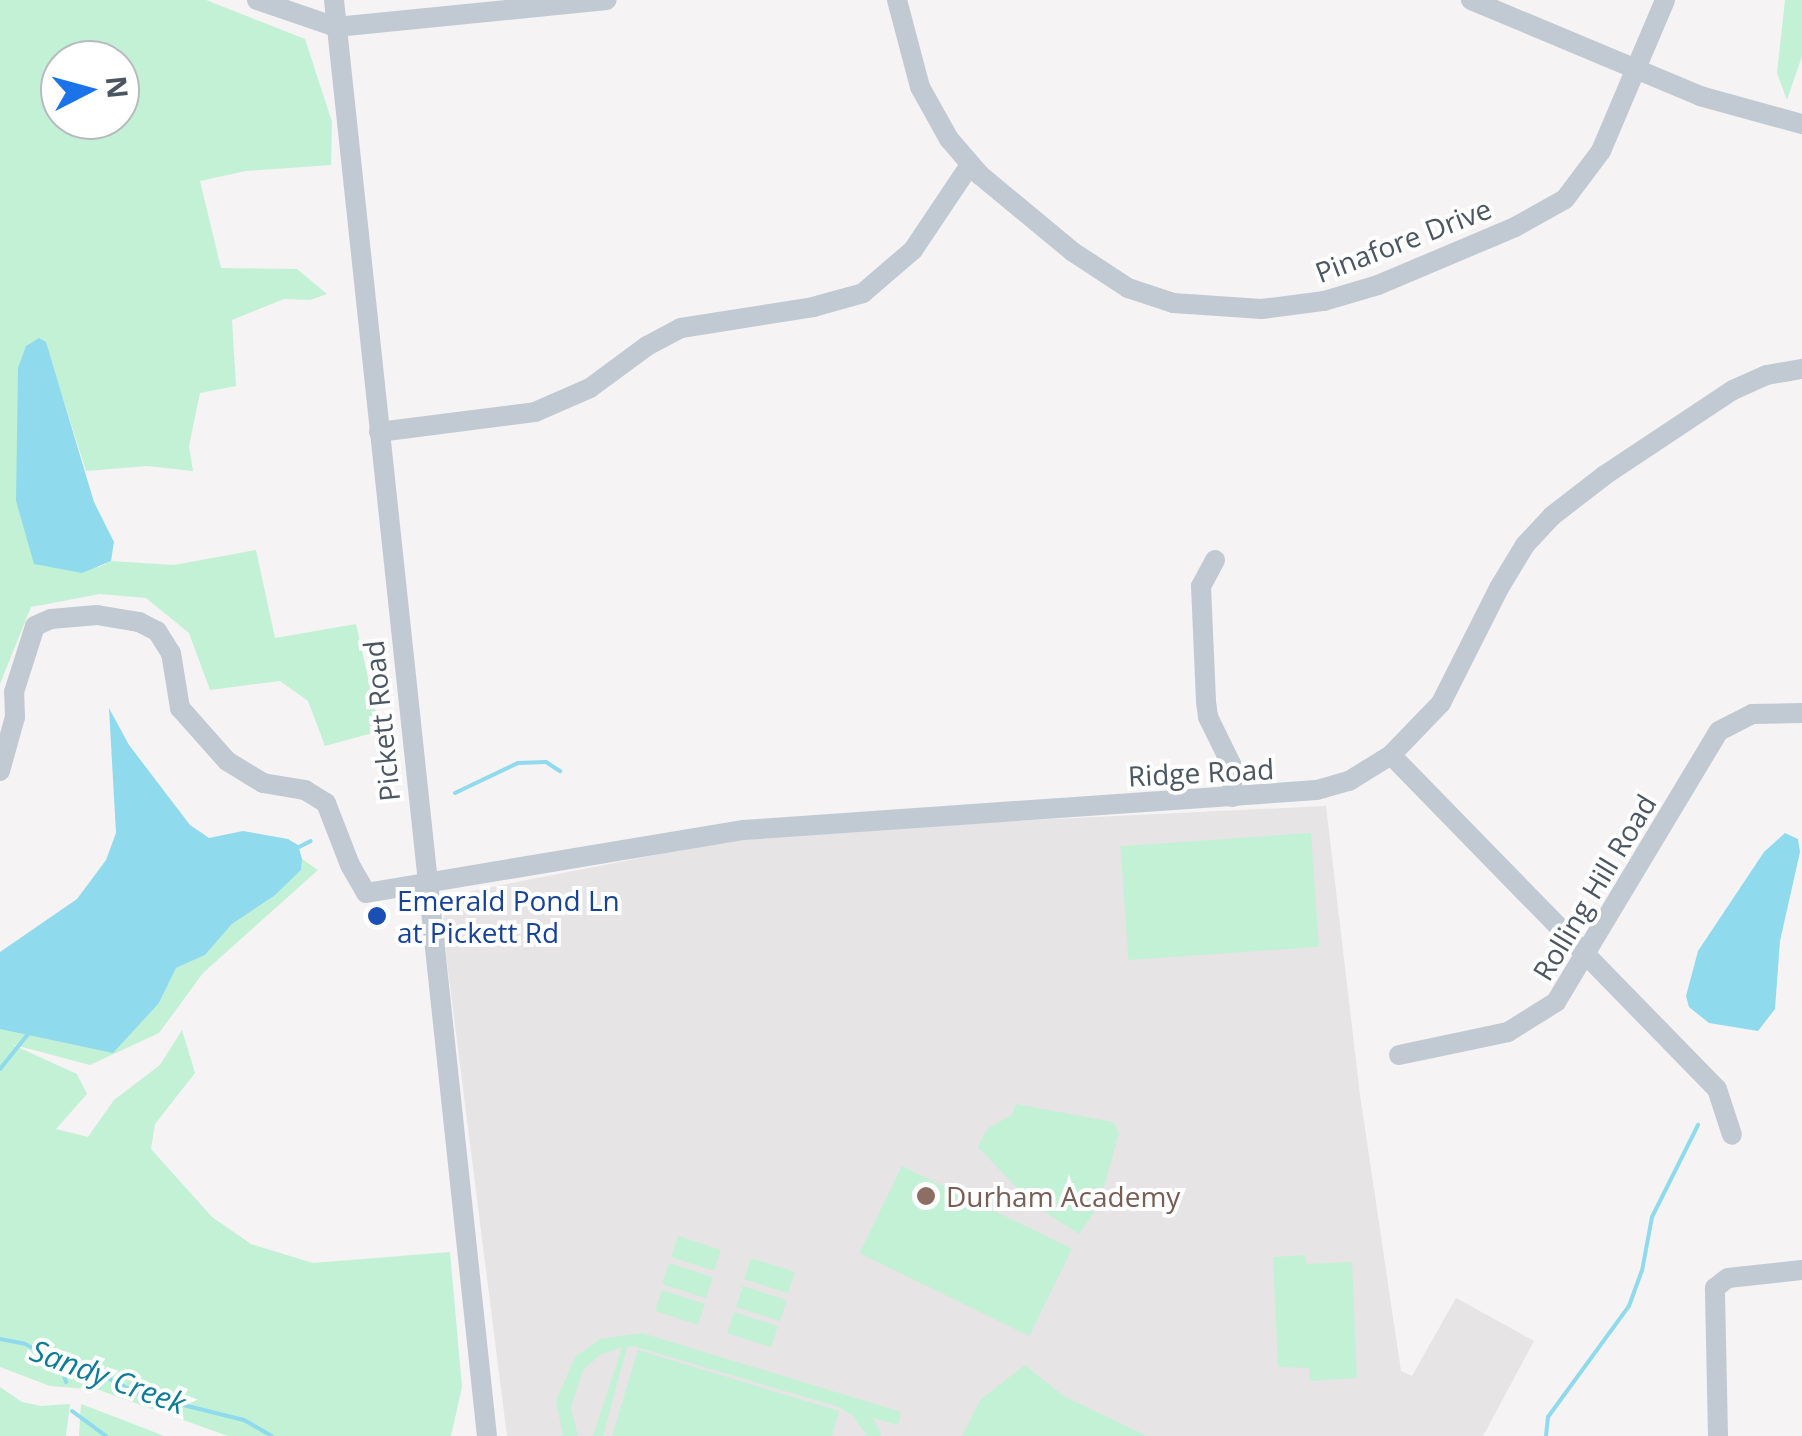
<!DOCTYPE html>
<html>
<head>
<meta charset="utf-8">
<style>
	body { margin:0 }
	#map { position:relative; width:1802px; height:1436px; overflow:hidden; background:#f5f3f3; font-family:"Open Sans",sans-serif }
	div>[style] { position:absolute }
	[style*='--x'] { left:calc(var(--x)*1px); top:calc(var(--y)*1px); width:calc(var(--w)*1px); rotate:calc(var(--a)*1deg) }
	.education>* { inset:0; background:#e6e4e5 }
	.green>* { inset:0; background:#c3f1d5; transform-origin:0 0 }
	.water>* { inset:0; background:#90daee }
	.stream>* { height:4px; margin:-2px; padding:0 2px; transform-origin:2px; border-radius:2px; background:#90daee }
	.minor>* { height:20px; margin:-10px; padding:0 10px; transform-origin:10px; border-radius:10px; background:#c1cad2 }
	.dots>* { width:28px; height:28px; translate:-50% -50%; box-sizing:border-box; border:5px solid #fff; border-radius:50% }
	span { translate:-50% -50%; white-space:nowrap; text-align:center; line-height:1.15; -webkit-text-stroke:8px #fff; paint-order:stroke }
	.street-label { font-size:28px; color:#4a5661 }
	.transit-label { font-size:28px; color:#164399 }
	.left { translate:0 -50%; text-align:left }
	.education-label { font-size:28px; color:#785e54 }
	.water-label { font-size:30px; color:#0c7c9b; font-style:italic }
	.north { position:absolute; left:40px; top:40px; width:100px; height:100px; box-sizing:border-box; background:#fff; border:2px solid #b7bbc0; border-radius:50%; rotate:84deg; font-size:28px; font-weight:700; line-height:40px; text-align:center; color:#4a5661 }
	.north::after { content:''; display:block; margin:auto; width:35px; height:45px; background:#1a73e8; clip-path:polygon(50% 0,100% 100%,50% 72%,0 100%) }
</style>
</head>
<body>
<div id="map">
	<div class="education">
		<i style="clip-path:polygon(1326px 806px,1360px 1095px,1401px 1371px,1412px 1376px,1456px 1298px,1534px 1341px,1483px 1436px,507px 1436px,442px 923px,451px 895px,722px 842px,865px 828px)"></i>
	</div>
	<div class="green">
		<i style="clip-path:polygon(evenodd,0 0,206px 0,305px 39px,332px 122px,331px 165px,246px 171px,200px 181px,221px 268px,297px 269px,327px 294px,310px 300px,284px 299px,232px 320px,236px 386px,200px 393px,189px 446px,193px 471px,147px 466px,86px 471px,46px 345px,98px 568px,111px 561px,174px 565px,256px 550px,275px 638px,356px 624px,380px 731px,325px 746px,308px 701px,280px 681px,210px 690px,189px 633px,146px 598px,100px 594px,31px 607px,0 684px,0 0,60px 60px,120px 60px,120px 120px,60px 120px,60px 60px)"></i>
		<i style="clip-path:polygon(1785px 0,1802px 0,1802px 56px,1787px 100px,1777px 73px)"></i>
		<i style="left:1311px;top:833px;width:114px;height:191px;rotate:86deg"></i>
		<i style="clip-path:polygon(302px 859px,318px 870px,203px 973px,159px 1033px,90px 1065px,11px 1044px,77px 1074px,87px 1094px,56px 1129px,88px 1137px,114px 1100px,160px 1065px,182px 1030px,195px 1073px,155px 1124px,151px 1149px,212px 1217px,251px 1244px,313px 1263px,450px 1252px,462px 1387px,451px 1436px,228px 1436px,99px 1390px,50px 1386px,0 1367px,0 1028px,159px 1003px,176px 968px,205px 955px,232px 924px,274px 896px)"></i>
		<i style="clip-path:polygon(1016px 1104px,1113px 1122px,1119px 1133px,1099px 1205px,1079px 1234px,1031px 1203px,978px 1147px,987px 1129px,1013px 1114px)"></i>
		<i style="left:902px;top:1166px;width:189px;height:97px;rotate:26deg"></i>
		<i style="left:678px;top:1236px;width:45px;height:22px;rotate:18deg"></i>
		<i style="clip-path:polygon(1305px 1255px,1306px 1264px,1352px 1262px,1357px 1378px,1310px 1381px,1309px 1368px,1278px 1367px,1273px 1257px)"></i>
		<i style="left:751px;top:1258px;width:46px;height:22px;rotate:18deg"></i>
		<i style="left:669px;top:1263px;width:46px;height:22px;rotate:18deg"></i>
		<i style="left:743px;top:1286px;width:46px;height:22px;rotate:18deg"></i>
		<i style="left:662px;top:1290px;width:45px;height:22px;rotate:18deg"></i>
		<i style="left:734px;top:1312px;width:46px;height:22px;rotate:18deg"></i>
		<i style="clip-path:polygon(642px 1333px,901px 1412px,898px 1425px,873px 1418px,882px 1436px,867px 1436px,853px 1416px,839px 1407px,633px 1346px,627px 1347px,603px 1436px,593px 1436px,622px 1347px,600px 1355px,583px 1370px,571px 1408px,578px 1436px,563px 1436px,556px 1401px,575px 1357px,600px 1339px)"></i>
		<i style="clip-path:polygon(638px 1350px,839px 1411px,832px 1436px,612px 1436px)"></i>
		<i style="clip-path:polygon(1025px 1365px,1065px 1397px,1147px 1436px,962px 1436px,981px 1399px)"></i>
		<i style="clip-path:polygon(0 1387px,22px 1402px,41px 1406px,70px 1404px,66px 1436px,0 1436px)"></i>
		<i style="clip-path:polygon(81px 1404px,118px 1418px,164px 1436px,79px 1436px)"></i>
	</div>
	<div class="water">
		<i style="clip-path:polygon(39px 338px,46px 342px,94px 502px,114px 542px,111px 561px,82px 573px,34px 564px,16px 501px,18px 368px,26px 346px)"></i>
		<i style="clip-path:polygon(109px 708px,129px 745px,190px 825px,209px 838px,243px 831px,288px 839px,298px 845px,302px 859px,301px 870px,274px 896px,232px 924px,205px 955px,176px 968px,159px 1003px,113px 1053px,0 1029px,0 952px,77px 899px,106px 860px,116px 833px)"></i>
		<i style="clip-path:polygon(1785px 833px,1798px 839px,1800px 852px,1780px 941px,1775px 1009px,1758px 1031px,1709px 1023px,1689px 1007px,1686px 996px,1698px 951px,1764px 852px)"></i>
	</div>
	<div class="stream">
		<i style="--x:455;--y:793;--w:70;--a:-25.5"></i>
		<i style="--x:518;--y:763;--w:28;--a:-2"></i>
		<i style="--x:546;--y:762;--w:17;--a:33"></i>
		<i style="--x:299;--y:847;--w:13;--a:-27"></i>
		<i style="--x:0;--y:1069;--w:45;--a:-51.3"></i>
		<i style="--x:0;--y:1339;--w:25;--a:11"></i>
		<i style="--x:25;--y:1344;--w:38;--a:27"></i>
		<i style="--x:59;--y:1361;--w:15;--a:0"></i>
		<i style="--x:74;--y:1361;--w:73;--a:26.9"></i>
		<i style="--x:139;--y:1394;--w:108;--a:13.9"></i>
		<i style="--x:244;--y:1420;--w:32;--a:30"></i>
		<i style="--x:60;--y:1363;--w:20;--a:72"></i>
		<i style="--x:72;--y:1411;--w:42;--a:36.3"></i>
		<i style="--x:1546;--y:1436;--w:19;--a:-84"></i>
		<i style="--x:1548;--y:1417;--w:137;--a:-53.9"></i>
		<i style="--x:1629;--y:1306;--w:37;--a:-70"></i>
		<i style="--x:1642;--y:1271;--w:55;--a:-79.5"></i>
		<i style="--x:1652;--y:1217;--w:103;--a:-63.4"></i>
	</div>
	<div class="minor">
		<i style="--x:257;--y:0;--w:83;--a:18.9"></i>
		<i style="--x:336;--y:27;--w:272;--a:-5.7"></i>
		<i style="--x:334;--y:0;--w:1444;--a:83.92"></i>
		<i style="--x:897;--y:0;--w:90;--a:75.2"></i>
		<i style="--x:920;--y:87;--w:60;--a:60.9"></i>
		<i style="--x:949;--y:139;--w:48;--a:49.3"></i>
		<i style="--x:980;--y:175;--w:121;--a:39.6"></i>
		<i style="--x:1073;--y:252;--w:66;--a:33.2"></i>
		<i style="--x:1128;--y:288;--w:47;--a:18.4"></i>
		<i style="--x:1173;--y:303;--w:89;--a:3.9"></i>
		<i style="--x:1262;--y:309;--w:63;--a:-7.4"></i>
		<i style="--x:1324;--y:301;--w:56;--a:-16.5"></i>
		<i style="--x:1378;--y:285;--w:149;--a:-22.9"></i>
		<i style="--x:1515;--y:227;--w:57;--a:-29.2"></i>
		<i style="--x:1565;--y:199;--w:60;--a:-53.1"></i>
		<i style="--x:1601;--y:151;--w:164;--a:-67"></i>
		<i style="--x:1471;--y:0;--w:248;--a:22.7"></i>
		<i style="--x:1700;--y:96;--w:106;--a:15.4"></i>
		<i style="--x:379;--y:432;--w:157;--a:-7.3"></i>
		<i style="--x:535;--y:412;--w:60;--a:-23.6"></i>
		<i style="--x:590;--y:388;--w:71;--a:-36.4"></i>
		<i style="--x:647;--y:346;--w:38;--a:-28"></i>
		<i style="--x:681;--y:328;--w:134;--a:-9"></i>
		<i style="--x:813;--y:307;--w:52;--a:-15.6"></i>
		<i style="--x:863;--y:293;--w:66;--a:-40.7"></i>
		<i style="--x:913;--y:250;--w:102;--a:-56.2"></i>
		<i style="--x:1215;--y:560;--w:30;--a:118"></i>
		<i style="--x:1201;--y:586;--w:116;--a:87.5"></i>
		<i style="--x:1206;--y:702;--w:15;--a:82"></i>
		<i style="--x:1208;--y:717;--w:52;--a:63.9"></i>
		<i style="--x:1231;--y:764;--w:33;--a:87"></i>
		<i style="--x:1391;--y:755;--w:467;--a:45.7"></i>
		<i style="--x:1717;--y:1089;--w:48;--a:71.9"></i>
		<i style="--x:0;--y:771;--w:56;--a:-74.5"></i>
		<i style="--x:15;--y:717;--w:25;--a:-92"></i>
		<i style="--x:14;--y:692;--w:69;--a:-72.3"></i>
		<i style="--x:35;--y:626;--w:17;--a:-24"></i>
		<i style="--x:51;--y:619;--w:46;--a:-5"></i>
		<i style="--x:97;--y:615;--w:43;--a:9.5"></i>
		<i style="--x:139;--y:622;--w:20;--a:27"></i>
		<i style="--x:157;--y:631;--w:26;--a:58"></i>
		<i style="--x:171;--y:653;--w:56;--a:80.7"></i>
		<i style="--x:180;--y:708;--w:71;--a:48.4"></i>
		<i style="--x:227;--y:761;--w:42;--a:31.4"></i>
		<i style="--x:263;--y:783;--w:43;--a:9.5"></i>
		<i style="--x:305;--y:790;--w:25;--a:32"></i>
		<i style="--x:326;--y:803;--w:66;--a:68.8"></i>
		<i style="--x:350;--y:865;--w:32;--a:60"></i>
		<i style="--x:366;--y:893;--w:383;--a:-9.5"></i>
		<i style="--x:744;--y:830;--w:574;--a:-3.99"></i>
		<i style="--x:1317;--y:790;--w:33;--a:-16"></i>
		<i style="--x:1349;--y:781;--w:49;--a:-31.8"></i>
		<i style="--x:1391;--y:755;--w:72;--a:-46.1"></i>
		<i style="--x:1441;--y:703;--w:129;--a:-63.2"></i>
		<i style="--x:1499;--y:588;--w:50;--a:-58.8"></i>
		<i style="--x:1525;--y:545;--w:40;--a:-47"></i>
		<i style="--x:1552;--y:516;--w:67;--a:-37.7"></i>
		<i style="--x:1605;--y:475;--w:154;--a:-33.6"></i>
		<i style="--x:1733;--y:390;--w:37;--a:-24"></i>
		<i style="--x:1767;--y:375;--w:36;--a:-10"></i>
		<i style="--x:1399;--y:1055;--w:111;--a:-11.9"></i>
		<i style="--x:1508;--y:1032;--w:57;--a:-32"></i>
		<i style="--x:1556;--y:1002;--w:316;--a:-59"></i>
		<i style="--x:1719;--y:731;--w:37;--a:-27"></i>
		<i style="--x:1752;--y:714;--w:50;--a:-1.1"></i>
		<i style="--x:1718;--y:1436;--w:148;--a:-91.2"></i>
		<i style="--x:1715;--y:1288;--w:16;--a:-38"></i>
		<i style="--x:1728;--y:1278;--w:74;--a:-6.2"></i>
	</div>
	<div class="dots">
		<i style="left:377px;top:916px;background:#1a4fb4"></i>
		<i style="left:926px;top:1196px;background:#8d6e63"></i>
	</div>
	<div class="street-label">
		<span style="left:1403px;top:240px;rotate:-21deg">Pinafore Drive</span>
		<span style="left:381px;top:721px;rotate:-96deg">Pickett Road</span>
		<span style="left:1201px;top:772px;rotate:-3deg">Ridge Road</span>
		<span style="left:1594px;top:887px;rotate:-59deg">Rolling Hill Road</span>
	</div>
	<div class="transit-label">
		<span class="left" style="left:397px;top:916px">Emerald Pond Ln<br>at Pickett Rd</span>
	</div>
	<div class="education-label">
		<span class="left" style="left:946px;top:1196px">Durham Academy</span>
	</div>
	<div class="water-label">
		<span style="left:108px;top:1377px;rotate:20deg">Sandy Creek</span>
	</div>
	<div class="north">N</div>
</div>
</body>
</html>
